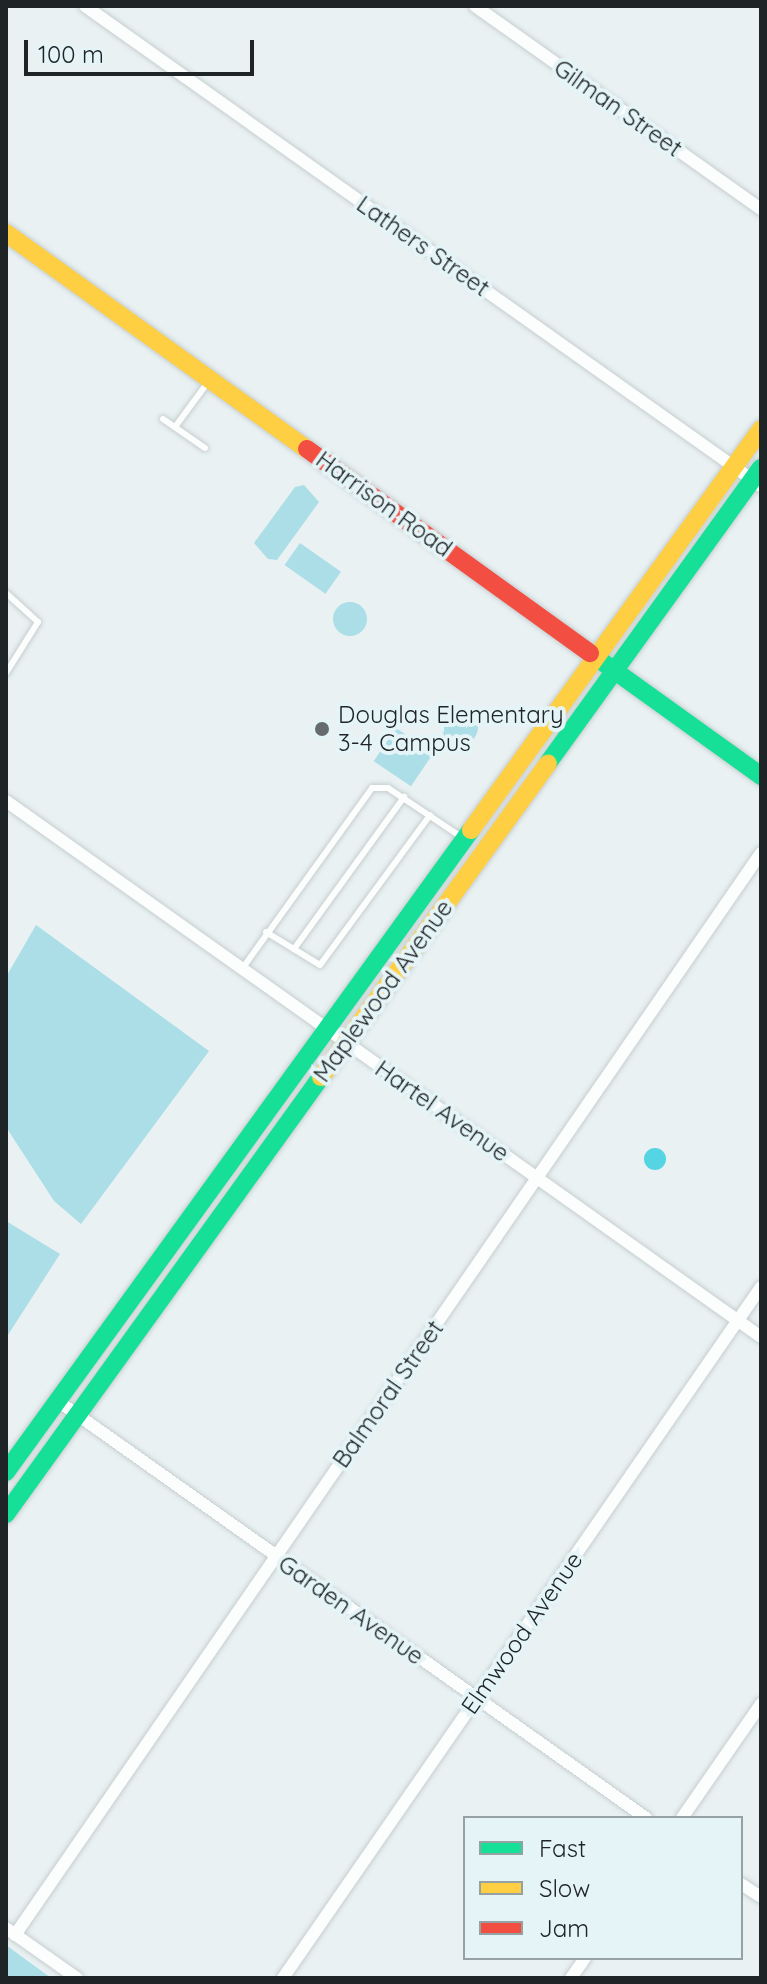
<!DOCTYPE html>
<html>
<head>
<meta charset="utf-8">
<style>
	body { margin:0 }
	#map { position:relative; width:767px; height:1984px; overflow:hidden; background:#e9f1f3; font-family:Quicksand,sans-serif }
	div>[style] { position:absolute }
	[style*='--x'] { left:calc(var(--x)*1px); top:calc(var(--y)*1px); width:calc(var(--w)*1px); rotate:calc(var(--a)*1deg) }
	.green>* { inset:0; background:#abdee7; transform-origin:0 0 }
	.round { border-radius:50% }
	.water>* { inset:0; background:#55d4e4 }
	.roads { filter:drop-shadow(0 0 2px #c7cecf) drop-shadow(0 0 2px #c7cecf) }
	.lane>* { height:6px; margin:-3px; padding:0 3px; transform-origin:3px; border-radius:3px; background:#fcfdfd }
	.street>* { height:12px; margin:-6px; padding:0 6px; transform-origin:6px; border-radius:6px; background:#fcfdfd }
	.fast>* { height:18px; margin:-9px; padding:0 9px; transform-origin:9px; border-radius:9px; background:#16e098 }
	.slow>* { height:18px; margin:-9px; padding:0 9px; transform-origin:9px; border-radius:9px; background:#ffcf43 }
	.jam>* { height:18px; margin:-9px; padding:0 9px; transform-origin:9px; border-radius:9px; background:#f24e42 }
	.dots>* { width:22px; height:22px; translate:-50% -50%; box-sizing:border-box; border:4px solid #e5f4f7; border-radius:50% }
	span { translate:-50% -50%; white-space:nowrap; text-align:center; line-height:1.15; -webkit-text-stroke:8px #e5f4f7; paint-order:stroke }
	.street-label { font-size:24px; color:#1f2526 }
	.poi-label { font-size:24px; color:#1f2526 }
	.left { translate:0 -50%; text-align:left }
	.frame { position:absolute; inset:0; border:8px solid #1f2526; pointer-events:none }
	.legend { position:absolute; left:463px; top:1816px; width:280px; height:144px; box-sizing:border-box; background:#e5f4f7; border:2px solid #96a1a3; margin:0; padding:10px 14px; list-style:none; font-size:24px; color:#1f2526 }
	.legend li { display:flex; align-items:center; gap:16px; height:40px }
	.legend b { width:40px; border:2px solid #96a1a3 }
	.scale { position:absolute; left:24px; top:40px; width:230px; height:36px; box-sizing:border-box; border:4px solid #1f2526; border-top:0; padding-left:10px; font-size:24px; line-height:28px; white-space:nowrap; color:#1f2526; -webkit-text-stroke:6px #e5f4f7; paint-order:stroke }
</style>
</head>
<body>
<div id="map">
	<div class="green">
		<i style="clip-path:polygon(304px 485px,319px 502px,277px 560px,268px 559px,254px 543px,295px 487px)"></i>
		<i style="left:300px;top:543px;width:50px;height:27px;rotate:35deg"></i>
		<i class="round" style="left:333px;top:602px;width:34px;height:34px"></i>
		<i class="round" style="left:442px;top:709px;width:36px;height:36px"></i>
		<i style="left:396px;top:728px;width:45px;height:40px;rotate:34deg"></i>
		<i style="clip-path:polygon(36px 925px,209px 1051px,81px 1224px,54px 1201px,6px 1127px,6px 977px)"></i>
		<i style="clip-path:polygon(6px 1221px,60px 1254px,6px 1338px)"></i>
		<i style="clip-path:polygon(6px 1945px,51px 1978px,6px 1978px)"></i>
	</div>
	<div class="water">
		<i class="round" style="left:644px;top:1148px;width:22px;height:22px"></i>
	</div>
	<div class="roads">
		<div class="lane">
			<i style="--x:163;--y:419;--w:51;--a:34.6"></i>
			<i style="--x:175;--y:427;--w:56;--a:-53.7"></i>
			<i style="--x:6;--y:593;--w:43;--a:42.2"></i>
			<i style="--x:38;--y:622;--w:60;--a:122.1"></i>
			<i style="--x:266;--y:932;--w:63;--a:31.4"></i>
			<i style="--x:320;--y:965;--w:186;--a:-53.7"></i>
			<i style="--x:294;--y:949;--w:188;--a:-54.1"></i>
			<i style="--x:242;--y:969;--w:223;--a:-54.3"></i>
			<i style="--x:372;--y:788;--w:16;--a:0"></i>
			<i style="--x:388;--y:788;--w:90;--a:33.7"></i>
		</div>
		<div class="street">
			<i style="--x:85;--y:6;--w:829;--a:35.38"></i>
			<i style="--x:475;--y:6;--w:351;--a:35.4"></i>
			<i style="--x:6;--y:801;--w:926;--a:35.37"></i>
			<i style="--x:58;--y:1401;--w:721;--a:35.34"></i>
			<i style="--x:682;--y:1818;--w:139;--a:-55.3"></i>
			<i style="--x:741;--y:1884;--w:24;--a:33"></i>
			<i style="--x:6;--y:1928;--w:87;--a:35.2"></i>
			<i style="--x:15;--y:1935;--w:1314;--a:-55.42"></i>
			<i style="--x:283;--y:1978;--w:840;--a:-55.33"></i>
			<i style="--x:571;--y:1978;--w:24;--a:-55"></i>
		</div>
		<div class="fast">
			<i style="--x:590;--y:653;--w:211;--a:35.7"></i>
			<i style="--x:548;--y:763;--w:364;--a:-54.2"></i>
			<i style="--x:6;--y:1472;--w:793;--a:-54.08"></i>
			<i style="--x:6;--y:1514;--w:539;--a:-54.22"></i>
		</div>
		<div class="slow">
			<i style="--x:6;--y:233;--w:370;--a:35.7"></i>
			<i style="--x:471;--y:830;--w:495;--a:-54.1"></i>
			<i style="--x:321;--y:1077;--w:387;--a:-54.1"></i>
		</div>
		<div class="jam">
			<i style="--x:307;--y:449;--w:349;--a:35.8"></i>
		</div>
	</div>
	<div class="dots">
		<i style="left:322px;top:729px;background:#666c6e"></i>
	</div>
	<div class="street-label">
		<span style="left:618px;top:108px;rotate:35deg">Gilman Street</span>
		<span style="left:423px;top:246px;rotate:35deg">Lathers Street</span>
		<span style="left:384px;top:504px;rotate:36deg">Harrison Road</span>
		<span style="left:383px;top:991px;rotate:-54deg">Maplewood Avenue</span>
		<span style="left:442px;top:1111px;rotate:35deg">Hartel Avenue</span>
		<span style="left:388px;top:1394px;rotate:-55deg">Balmoral Street</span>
		<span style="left:351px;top:1610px;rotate:35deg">Garden Avenue</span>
		<span style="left:522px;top:1633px;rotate:-55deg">Elmwood Avenue</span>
	</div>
	<div class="poi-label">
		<span class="left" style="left:338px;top:729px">Douglas Elementary<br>3-4 Campus</span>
	</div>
	<div class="frame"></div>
	<ul class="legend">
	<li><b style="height:10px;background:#16e098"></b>Fast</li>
	<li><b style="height:10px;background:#ffcf43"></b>Slow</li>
	<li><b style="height:10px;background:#f24e42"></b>Jam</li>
	</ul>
	<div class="scale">100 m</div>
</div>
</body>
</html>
